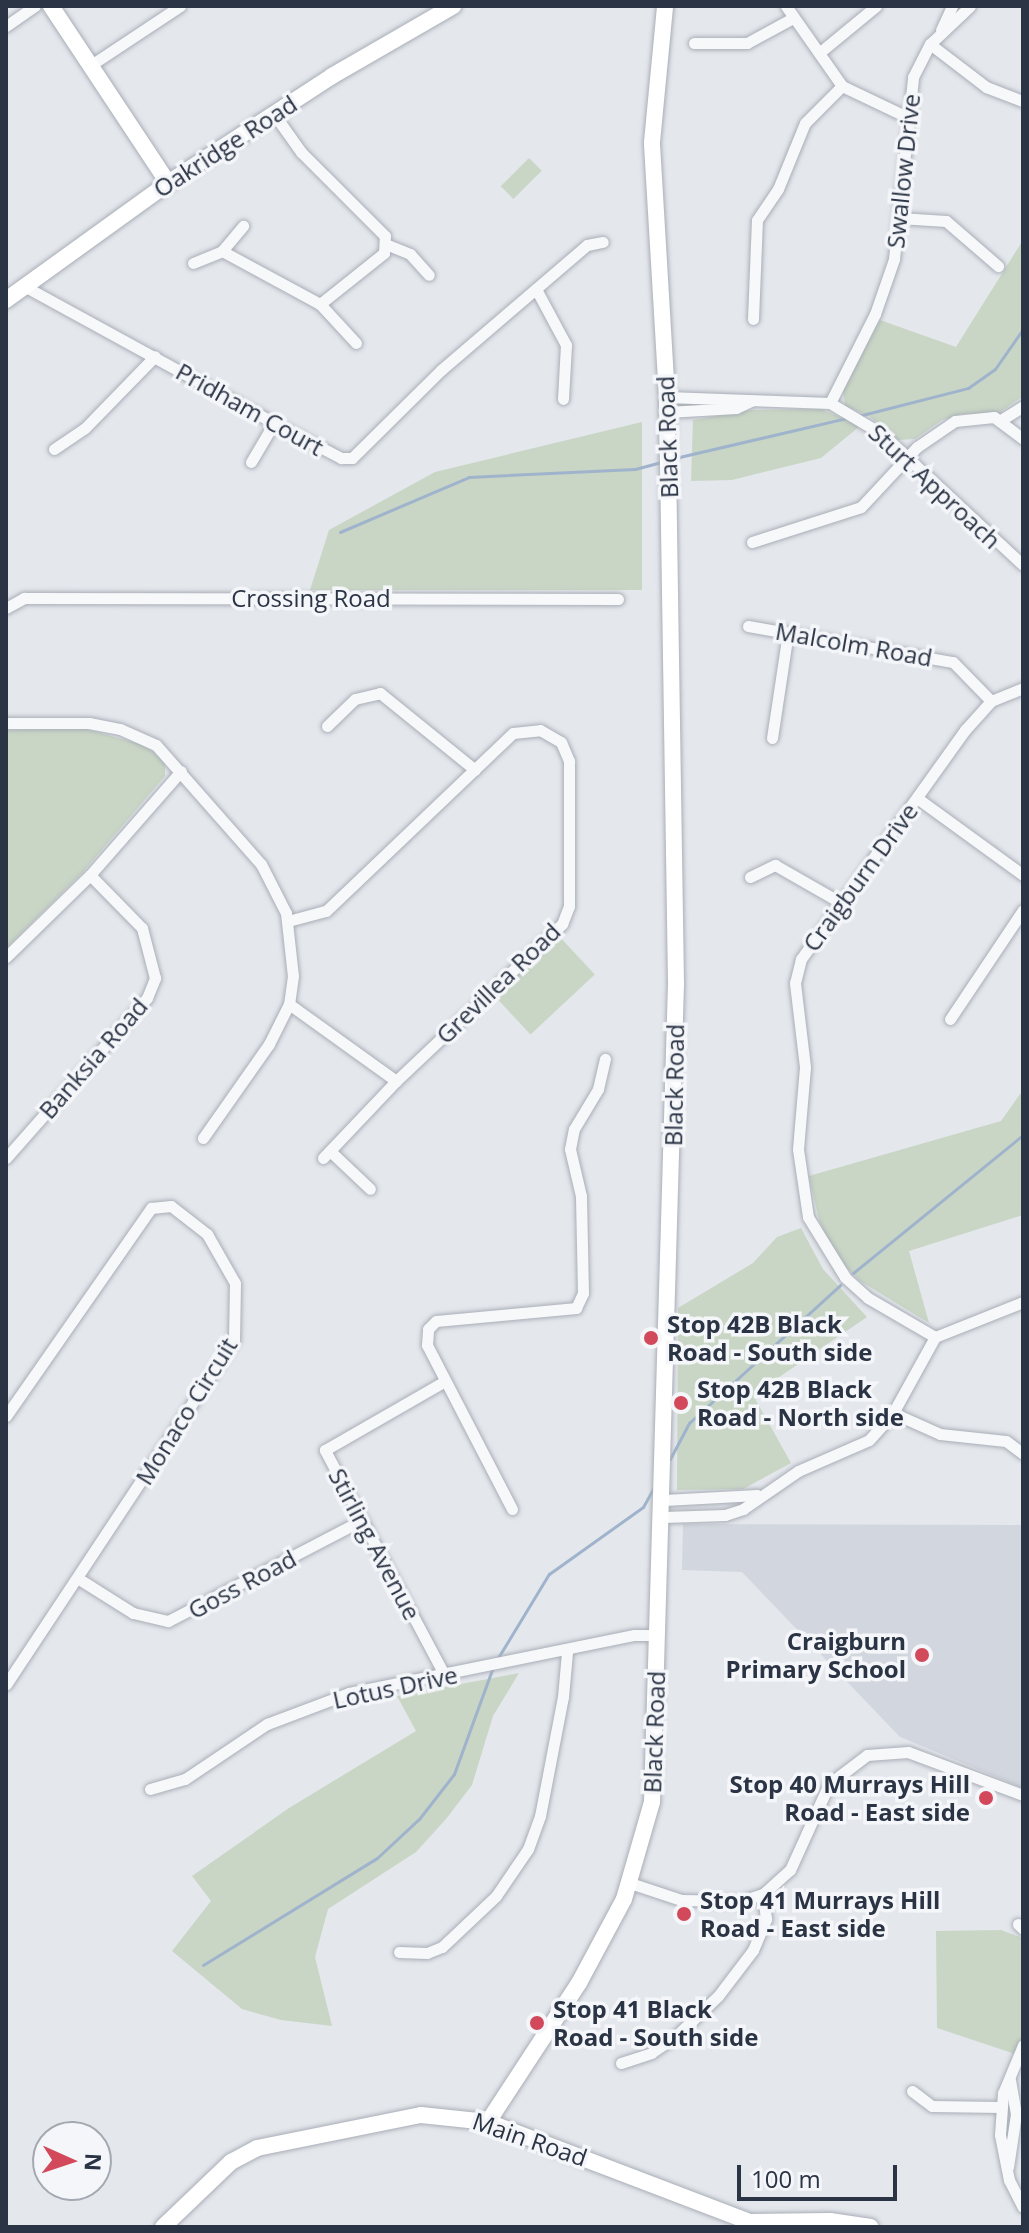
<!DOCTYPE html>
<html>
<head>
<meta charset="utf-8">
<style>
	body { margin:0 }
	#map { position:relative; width:1029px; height:2233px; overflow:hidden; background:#e4e7ec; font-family:"Open Sans",sans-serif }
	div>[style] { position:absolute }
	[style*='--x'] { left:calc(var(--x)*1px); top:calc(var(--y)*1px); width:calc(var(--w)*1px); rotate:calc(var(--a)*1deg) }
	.built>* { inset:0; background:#d2d6de }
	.green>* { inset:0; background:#c9d6c5; transform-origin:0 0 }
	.stream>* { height:3px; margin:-1.5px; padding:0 1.5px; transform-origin:1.5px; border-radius:1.5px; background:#9fb4cc }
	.roads { filter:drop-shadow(0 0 2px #a9aeb7) drop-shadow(0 0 2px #a9aeb7) }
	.street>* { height:11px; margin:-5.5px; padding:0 5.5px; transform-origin:5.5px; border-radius:5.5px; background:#f7f8fa }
	.secondary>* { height:16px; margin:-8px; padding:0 8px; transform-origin:8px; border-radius:8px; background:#fff }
	.dots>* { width:22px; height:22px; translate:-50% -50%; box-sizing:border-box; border:4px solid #f4f6f9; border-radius:50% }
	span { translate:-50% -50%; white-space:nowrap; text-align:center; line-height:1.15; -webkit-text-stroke:7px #f4f6f9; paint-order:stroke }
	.street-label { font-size:24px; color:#2b3445 }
	.poi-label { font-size:24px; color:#2b3445; font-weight:700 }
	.left { translate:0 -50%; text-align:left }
	.right { translate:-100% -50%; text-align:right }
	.frame { position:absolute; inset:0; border:8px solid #2b3445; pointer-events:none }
	.north { position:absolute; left:32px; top:2121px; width:80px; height:80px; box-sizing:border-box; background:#f4f6f9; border:2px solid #a4a8b1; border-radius:50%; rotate:93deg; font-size:22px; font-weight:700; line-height:32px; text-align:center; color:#2b3445 }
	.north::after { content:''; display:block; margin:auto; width:28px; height:36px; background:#d1495b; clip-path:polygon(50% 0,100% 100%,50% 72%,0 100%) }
	.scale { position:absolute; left:737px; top:2165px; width:160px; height:36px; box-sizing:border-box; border:4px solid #2b3445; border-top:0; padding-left:10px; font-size:24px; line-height:28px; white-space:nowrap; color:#2b3445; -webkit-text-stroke:6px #f4f6f9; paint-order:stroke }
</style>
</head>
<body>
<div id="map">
	<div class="built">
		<i style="clip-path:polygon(683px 1524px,1023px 1525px,1023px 1788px,900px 1737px,742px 1572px,682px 1570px)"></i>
	</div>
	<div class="green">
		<i style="left:529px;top:158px;width:18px;height:40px;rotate:45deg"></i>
		<i style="clip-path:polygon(1023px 240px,1023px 396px,999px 413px,962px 414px,942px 420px,915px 439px,898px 440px,869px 416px,845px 406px,843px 391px,880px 320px,956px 347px)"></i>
		<i style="clip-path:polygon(821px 409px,860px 426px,821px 458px,732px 480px,691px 481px,693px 420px,751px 410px)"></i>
		<i style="clip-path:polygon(642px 422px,642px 590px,310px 590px,329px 530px,435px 472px)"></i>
		<i style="clip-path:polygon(82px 728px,144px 745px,165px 762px,165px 776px,82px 873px,6px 948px,6px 730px)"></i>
		<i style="left:558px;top:935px;width:54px;height:88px;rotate:47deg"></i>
		<i style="clip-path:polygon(1023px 1090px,1023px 1215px,909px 1251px,929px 1323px,860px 1281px,836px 1257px,819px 1220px,809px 1176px,1001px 1121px)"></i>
		<i style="clip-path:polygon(801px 1228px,823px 1269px,867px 1317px,753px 1395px,791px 1463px,743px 1489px,677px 1490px,678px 1308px,753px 1263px,777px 1237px)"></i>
		<i style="clip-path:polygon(519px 1673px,493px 1716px,472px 1785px,446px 1819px,416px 1852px,328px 1909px,315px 1957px,332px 2026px,281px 2020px,242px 2009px,172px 1951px,211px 1901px,192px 1876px,289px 1808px,416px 1731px,397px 1696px)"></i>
		<i style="clip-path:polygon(1001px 1930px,1023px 1938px,1023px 2036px,1015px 2054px,937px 2028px,936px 1931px)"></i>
	</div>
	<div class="stream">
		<i style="--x:858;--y:416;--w:114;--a:-14.3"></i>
		<i style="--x:968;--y:388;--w:33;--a:-35"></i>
		<i style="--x:995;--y:369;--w:49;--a:-55"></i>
		<i style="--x:675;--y:458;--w:177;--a:-13.1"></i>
		<i style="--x:340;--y:532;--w:140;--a:-23.1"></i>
		<i style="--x:469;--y:477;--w:166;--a:-2.8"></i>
		<i style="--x:635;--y:469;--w:30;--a:-15"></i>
		<i style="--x:853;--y:1273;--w:219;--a:-39.1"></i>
		<i style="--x:670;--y:1459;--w:41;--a:-62.2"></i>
		<i style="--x:689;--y:1423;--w:205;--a:-42.4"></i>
		<i style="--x:496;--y:1661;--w:102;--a:-58.7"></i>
		<i style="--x:549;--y:1574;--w:115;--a:-35.5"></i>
		<i style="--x:643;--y:1507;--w:23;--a:-61"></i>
		<i style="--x:203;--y:1965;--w:204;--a:-31.6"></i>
		<i style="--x:377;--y:1858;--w:57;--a:-42.9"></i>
		<i style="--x:419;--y:1819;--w:57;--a:-52.1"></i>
		<i style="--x:454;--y:1774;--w:114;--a:-70"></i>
	</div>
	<div class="roads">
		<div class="street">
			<i style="--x:786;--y:6;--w:98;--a:55"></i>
			<i style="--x:842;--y:86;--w:72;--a:25.5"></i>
			<i style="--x:6;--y:26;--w:35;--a:-35"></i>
			<i style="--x:941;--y:30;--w:26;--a:-65"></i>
			<i style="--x:694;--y:43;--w:53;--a:0"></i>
			<i style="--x:747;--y:43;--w:52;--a:-28.5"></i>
			<i style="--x:930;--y:44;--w:71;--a:37.5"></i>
			<i style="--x:986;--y:87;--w:40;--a:21"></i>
			<i style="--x:819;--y:53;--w:74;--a:-39.5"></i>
			<i style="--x:91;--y:65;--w:107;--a:-33.5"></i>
			<i style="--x:899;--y:218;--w:47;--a:3.7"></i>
			<i style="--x:946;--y:221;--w:69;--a:40.9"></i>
			<i style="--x:388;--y:245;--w:24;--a:22"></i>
			<i style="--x:410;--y:254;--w:28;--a:48"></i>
			<i style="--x:222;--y:251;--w:33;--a:-50"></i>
			<i style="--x:193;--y:263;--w:31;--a:-22"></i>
			<i style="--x:222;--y:251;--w:111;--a:28.4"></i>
			<i style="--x:320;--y:304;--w:82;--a:-38.6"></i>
			<i style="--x:384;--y:253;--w:17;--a:-87"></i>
			<i style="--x:385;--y:236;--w:119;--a:-135"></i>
			<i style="--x:301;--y:152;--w:47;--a:-125.4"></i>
			<i style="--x:24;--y:286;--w:285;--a:28.7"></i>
			<i style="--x:274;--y:423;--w:76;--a:27.6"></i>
			<i style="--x:341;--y:458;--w:11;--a:0"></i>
			<i style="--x:352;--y:458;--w:125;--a:-44.7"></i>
			<i style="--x:441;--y:370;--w:192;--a:-40.6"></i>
			<i style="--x:587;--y:245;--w:16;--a:-11"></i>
			<i style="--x:536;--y:289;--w:64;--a:61.8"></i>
			<i style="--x:566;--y:345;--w:54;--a:93.2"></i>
			<i style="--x:320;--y:304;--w:53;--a:47.3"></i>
			<i style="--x:753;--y:319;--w:99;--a:-87.7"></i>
			<i style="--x:757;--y:220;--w:37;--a:-56"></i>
			<i style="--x:778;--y:189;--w:71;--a:-67.8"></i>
			<i style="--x:805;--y:123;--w:52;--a:-45"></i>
			<i style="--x:667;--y:397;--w:163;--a:2.1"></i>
			<i style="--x:830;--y:403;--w:61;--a:30.8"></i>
			<i style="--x:882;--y:434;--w:192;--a:42.9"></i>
			<i style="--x:830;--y:403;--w:100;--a:-63.2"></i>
			<i style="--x:875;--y:314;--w:58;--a:-70.9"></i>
			<i style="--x:894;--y:259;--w:183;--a:-84"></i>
			<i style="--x:913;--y:77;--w:37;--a:-63"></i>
			<i style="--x:930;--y:44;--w:55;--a:-43.5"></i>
			<i style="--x:667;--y:412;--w:69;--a:-3.3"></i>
			<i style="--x:736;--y:408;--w:17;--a:-25"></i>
			<i style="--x:1001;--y:420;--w:26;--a:-32"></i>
			<i style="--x:54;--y:449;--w:37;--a:-34"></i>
			<i style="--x:85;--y:428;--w:100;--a:-45.8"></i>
			<i style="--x:251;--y:462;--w:45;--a:-59.5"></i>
			<i style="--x:752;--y:542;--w:114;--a:-17.8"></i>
			<i style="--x:861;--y:507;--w:82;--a:-47"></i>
			<i style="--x:917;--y:447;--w:46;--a:-34.4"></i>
			<i style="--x:955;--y:421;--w:39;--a:-6"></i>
			<i style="--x:994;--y:417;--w:36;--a:37"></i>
			<i style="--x:6;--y:608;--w:21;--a:-29"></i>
			<i style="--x:24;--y:598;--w:594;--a:0.1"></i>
			<i style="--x:748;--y:626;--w:208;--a:10"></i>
			<i style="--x:953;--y:662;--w:54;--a:45.7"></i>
			<i style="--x:6;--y:723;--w:83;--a:0"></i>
			<i style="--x:89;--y:723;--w:32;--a:11"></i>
			<i style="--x:120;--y:729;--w:39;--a:24"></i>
			<i style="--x:156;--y:745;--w:159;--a:48.6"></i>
			<i style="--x:261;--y:864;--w:55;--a:63"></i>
			<i style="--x:286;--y:913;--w:63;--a:83.7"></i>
			<i style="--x:293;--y:976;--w:28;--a:98"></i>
			<i style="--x:289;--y:1004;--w:45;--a:116.6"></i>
			<i style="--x:269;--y:1044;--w:115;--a:125.1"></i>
			<i style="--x:327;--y:726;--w:39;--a:-44"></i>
			<i style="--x:355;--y:699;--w:26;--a:-13"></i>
			<i style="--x:380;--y:693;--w:122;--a:39"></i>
			<i style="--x:772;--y:738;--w:107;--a:-81.4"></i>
			<i style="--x:917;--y:798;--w:131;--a:36"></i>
			<i style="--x:750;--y:877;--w:28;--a:-26"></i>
			<i style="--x:775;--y:865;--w:78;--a:29.8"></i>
			<i style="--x:288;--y:921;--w:39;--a:-15"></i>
			<i style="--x:326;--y:911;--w:258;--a:-43.6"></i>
			<i style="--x:513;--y:733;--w:27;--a:-6"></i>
			<i style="--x:540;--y:730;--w:24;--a:30"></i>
			<i style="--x:561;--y:742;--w:21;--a:67"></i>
			<i style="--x:569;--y:761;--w:145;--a:90"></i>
			<i style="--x:569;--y:906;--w:19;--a:111"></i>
			<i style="--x:562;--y:924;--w:228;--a:136.6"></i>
			<i style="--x:396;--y:1081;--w:106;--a:133.5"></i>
			<i style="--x:6;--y:957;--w:117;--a:-44.3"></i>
			<i style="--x:90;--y:875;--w:138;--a:-48.8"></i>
			<i style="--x:289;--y:1004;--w:132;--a:35.7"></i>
			<i style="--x:950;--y:1019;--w:131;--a:-56.2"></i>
			<i style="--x:330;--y:1151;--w:55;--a:43.5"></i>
			<i style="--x:6;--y:1158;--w:213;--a:-48.6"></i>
			<i style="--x:147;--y:998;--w:22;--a:-68"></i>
			<i style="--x:155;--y:978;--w:52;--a:-104.6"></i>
			<i style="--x:142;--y:928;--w:74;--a:-134.5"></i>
			<i style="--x:935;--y:1337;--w:78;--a:-149.8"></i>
			<i style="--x:868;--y:1298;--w:31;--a:-138"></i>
			<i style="--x:845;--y:1277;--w:70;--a:-121.7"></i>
			<i style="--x:808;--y:1217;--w:69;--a:-98.4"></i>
			<i style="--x:798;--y:1149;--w:82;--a:-85.1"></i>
			<i style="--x:805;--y:1067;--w:85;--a:-96.8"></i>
			<i style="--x:795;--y:983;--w:25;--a:-76"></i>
			<i style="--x:801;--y:959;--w:282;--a:-54.4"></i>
			<i style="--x:965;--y:730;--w:39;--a:-48"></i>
			<i style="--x:991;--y:701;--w:35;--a:-22"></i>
			<i style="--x:893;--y:1413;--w:51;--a:24.1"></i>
			<i style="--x:940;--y:1434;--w:66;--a:6.1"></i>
			<i style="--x:1006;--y:1441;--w:21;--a:37"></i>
			<i style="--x:6;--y:1416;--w:254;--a:-55.1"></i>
			<i style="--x:151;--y:1208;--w:20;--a:-6"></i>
			<i style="--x:171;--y:1206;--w:46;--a:37.9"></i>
			<i style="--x:207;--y:1234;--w:56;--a:60.3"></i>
			<i style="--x:235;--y:1283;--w:57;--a:91"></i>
			<i style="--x:234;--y:1340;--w:413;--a:123.5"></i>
			<i style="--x:664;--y:1500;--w:93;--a:-3.1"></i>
			<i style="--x:512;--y:1509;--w:185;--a:-117.4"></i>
			<i style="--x:427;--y:1345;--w:16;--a:-86"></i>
			<i style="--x:428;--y:1329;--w:11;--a:-45"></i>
			<i style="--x:436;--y:1321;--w:141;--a:-5.3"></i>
			<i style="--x:576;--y:1308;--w:17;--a:-65"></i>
			<i style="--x:583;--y:1293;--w:97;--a:-91.2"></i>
			<i style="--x:581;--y:1196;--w:48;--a:-103.2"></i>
			<i style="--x:570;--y:1149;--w:20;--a:-79"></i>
			<i style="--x:574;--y:1129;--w:47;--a:-59"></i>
			<i style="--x:598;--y:1089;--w:31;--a:-77"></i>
			<i style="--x:664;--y:1517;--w:61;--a:-1.9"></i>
			<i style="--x:725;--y:1515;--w:19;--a:-18"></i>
			<i style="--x:743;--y:1509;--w:67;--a:-34.6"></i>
			<i style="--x:798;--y:1471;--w:77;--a:-23.6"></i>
			<i style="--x:869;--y:1440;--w:36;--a:-48"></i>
			<i style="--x:893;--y:1413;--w:87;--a:-61.1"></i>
			<i style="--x:935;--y:1337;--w:95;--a:-21.7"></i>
			<i style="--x:79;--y:1579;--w:64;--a:32.2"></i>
			<i style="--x:133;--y:1613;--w:36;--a:13"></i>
			<i style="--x:168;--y:1621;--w:219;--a:-27.5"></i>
			<i style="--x:445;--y:1676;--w:256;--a:-118"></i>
			<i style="--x:325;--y:1450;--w:138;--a:-29.9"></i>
			<i style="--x:150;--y:1789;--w:36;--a:-16"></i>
			<i style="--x:185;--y:1779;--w:99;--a:-33.9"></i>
			<i style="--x:267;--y:1724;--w:88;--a:-20.7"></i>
			<i style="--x:349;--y:1693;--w:291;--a:-11.5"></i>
			<i style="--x:634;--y:1635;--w:23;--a:0"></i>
			<i style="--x:630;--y:1883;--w:54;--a:18.4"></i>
			<i style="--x:681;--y:1900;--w:60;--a:1"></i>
			<i style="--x:741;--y:1901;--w:23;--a:-18"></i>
			<i style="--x:763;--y:1894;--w:36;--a:-42"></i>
			<i style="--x:790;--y:1870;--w:94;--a:-65.6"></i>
			<i style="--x:829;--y:1784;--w:48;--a:-37.3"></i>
			<i style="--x:867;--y:1755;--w:41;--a:-4.2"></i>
			<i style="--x:908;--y:1752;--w:123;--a:20.5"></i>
			<i style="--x:1018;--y:1924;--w:7;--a:45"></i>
			<i style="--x:399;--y:1952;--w:28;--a:2"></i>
			<i style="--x:427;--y:1953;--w:16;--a:-22"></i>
			<i style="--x:442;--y:1947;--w:74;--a:-43.4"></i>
			<i style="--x:496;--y:1896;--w:57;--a:-55.8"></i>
			<i style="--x:528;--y:1849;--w:35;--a:-70"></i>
			<i style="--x:540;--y:1816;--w:121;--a:-79.1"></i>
			<i style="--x:563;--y:1697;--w:45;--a:-84.9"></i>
			<i style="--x:1023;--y:2045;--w:52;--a:112.6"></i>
			<i style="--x:1003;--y:2093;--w:42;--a:94.1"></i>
			<i style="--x:1000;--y:2135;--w:46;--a:78.7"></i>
			<i style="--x:1009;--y:2180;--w:30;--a:63"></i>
			<i style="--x:621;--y:2063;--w:32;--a:-18"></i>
			<i style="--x:651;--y:2053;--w:29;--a:-34"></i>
			<i style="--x:675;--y:2037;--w:59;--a:-43.6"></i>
			<i style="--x:718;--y:1996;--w:58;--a:-52.7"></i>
			<i style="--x:753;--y:1950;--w:34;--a:-67"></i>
			<i style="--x:766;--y:1919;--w:25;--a:-97"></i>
			<i style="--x:912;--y:2091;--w:25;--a:37"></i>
			<i style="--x:932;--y:2106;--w:69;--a:0.8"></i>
			<i style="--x:1008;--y:2167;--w:54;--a:-81.4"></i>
			<i style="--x:1016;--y:2114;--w:34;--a:-100"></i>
		</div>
		<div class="secondary">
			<i style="--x:51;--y:6;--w:212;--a:56.5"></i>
			<i style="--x:6;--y:300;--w:200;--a:-35.8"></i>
			<i style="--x:168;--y:183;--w:196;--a:-33.1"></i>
			<i style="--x:332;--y:76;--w:140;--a:-30"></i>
			<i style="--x:488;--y:2122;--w:166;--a:-56.8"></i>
			<i style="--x:579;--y:1983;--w:95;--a:-61.8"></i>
			<i style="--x:624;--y:1899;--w:101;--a:-73.9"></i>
			<i style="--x:652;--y:1802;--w:819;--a:-88.32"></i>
			<i style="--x:676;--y:983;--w:586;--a:-90.88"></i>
			<i style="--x:667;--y:397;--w:255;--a:-93.4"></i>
			<i style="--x:652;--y:142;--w:137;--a:-84.5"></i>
			<i style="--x:163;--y:2227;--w:94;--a:-43.7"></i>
			<i style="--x:231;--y:2162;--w:30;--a:-28"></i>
			<i style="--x:257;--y:2148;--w:167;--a:-11.4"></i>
			<i style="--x:421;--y:2115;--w:67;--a:6"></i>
			<i style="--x:488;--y:2122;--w:280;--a:20.9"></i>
			<i style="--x:750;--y:2222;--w:80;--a:-0.7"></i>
			<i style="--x:830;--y:2221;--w:41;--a:8.3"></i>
		</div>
	</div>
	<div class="dots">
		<i style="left:651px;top:1338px;background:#d1495b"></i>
		<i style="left:681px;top:1403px;background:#d1495b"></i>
		<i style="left:922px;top:1655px;background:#d1495b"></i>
		<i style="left:986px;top:1798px;background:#d1495b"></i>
		<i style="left:684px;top:1914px;background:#d1495b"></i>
		<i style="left:537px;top:2023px;background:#d1495b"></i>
	</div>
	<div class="street-label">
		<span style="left:225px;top:146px;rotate:-33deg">Oakridge Road</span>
		<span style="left:903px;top:171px;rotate:-84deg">Swallow Drive</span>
		<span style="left:250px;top:409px;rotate:29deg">Pridham Court</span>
		<span style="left:667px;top:437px;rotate:-92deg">Black Road</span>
		<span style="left:935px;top:486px;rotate:43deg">Sturt Approach</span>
		<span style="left:311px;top:598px">Crossing Road</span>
		<span style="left:854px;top:644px;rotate:10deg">Malcolm Road</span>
		<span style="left:860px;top:877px;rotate:-54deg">Craigburn Drive</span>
		<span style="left:498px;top:983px;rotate:-44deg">Grevillea Road</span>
		<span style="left:93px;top:1058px;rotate:-49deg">Banksia Road</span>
		<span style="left:674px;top:1085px;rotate:-89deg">Black Road</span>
		<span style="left:186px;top:1411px;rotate:-58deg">Monaco Circuit</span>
		<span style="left:375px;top:1544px;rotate:62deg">Stirling Avenue</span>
		<span style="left:242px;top:1584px;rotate:-28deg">Goss Road</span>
		<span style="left:395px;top:1687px;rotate:-12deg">Lotus Drive</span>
		<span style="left:654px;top:1732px;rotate:-88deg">Black Road</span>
		<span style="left:530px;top:2139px;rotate:19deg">Main Road</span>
	</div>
	<div class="poi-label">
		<span class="left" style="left:667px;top:1338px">Stop 42B Black<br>Road - South side</span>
		<span class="left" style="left:697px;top:1403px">Stop 42B Black<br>Road - North side</span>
		<span class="right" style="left:906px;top:1655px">Craigburn<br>Primary School</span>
		<span class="right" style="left:970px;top:1798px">Stop 40 Murrays Hill<br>Road - East side</span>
		<span class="left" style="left:700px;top:1914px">Stop 41 Murrays Hill<br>Road - East side</span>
		<span class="left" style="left:553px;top:2023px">Stop 41 Black<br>Road - South side</span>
	</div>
	<div class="frame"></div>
	<div class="north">N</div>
	<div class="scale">100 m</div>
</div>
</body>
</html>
